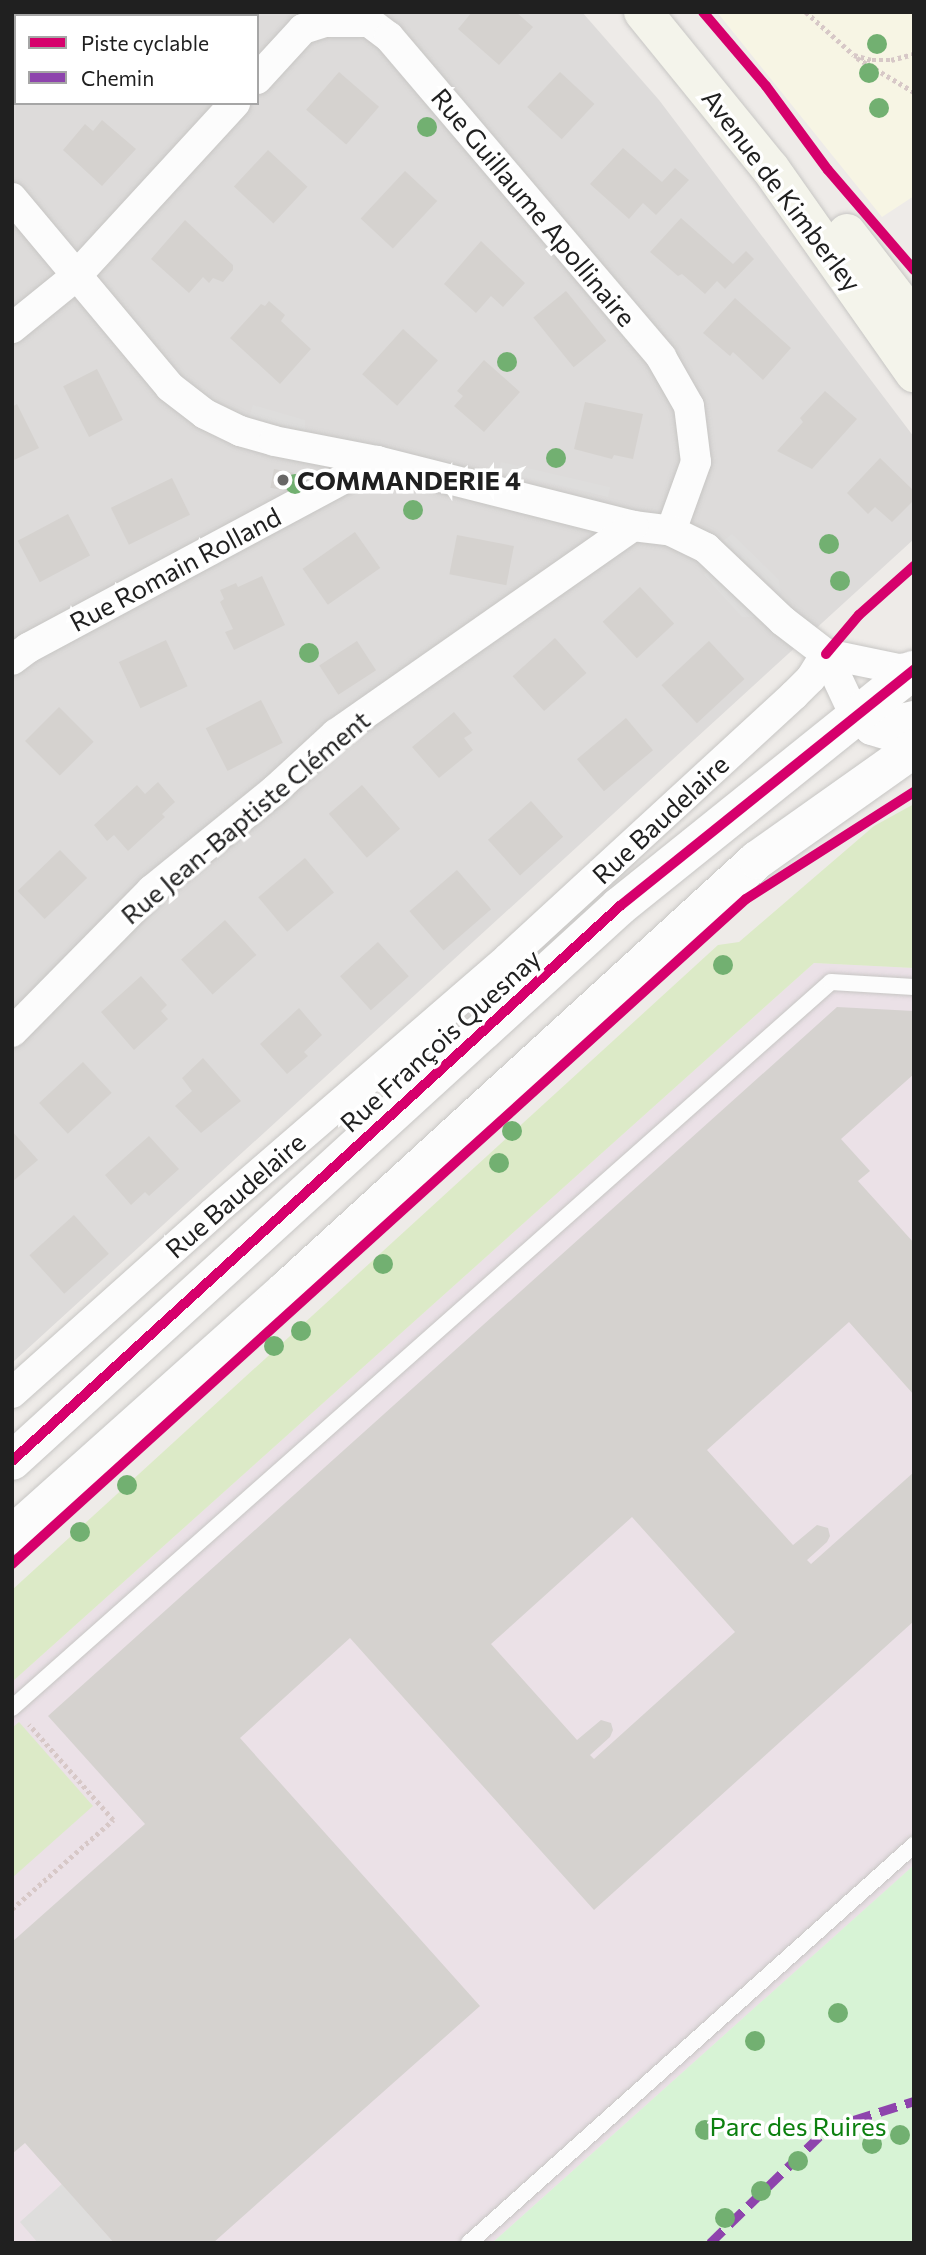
<!DOCTYPE html>
<html>
<head>
<meta charset="utf-8">
<style>
	body { margin:0 }
	#map { position:relative; width:926px; height:2255px; overflow:hidden; background:#eeebe8; font-family:Commissioner,sans-serif }
	div>[style] { position:absolute }
	[style*='--x'] { left:calc(var(--x)*1px); top:calc(var(--y)*1px); width:calc(var(--w)*1px); rotate:calc(var(--a)*1deg) }
	.residential>* { inset:0; background:#dddbda }
	.industrial>* { inset:0; background:#ebe1e7 }
	.education>* { inset:0; background:#f7f5e4 }
	.grass>* { inset:0; background:#dceac7 }
	.park>* { inset:0; background:#d7f3d5 }
	.parking>* { inset:0; background:#dedddc; transform-origin:0 0 }
	.building>* { inset:0; background:#d5d2cf; transform-origin:0 0 }
	.path>* { height:4.5px; margin-top:-2.25px; transform-origin:0; background:repeating-linear-gradient(90deg,#d7c8c7 0 3.5px,transparent 0 7px) }
	.roads { filter:drop-shadow(0 0 2px #c7c6c4) drop-shadow(0 0 2px #c7c6c4) }
	.service>* { height:16px; margin:-8px; padding:0 8px; transform-origin:8px; border-radius:8px; background:#fcfcfc }
	.minor>* { height:30px; margin:-15px; padding:0 15px; transform-origin:15px; border-radius:15px; background:#fcfcfc }
	.tertiary>* { height:38px; margin:-19px; padding:0 19px; transform-origin:19px; border-radius:19px; background:#fcfcfc }
	.secondary>* { height:38px; margin:-19px; padding:0 19px; transform-origin:19px; border-radius:19px; background:#f4f4eb }
	.quiet>* { height:9px; margin-top:-4.5px; transform-origin:0; background:repeating-linear-gradient(90deg,#8e44ad 0 18px,transparent 0 27px) }
	.cycleway>* { height:10px; margin:-5px; padding:0 5px; transform-origin:5px; border-radius:5px; background:#d6006c }
	.trees>* { width:20px; height:20px; margin:-10px; border-radius:50%; background:#72b071 }
	.dots>* { width:19px; height:19px; translate:-50% -50%; box-sizing:border-box; border:4px solid #fff; border-radius:50% }
	span { translate:-50% -50%; white-space:nowrap; text-align:center; line-height:1.15; -webkit-text-stroke:7px #fff; paint-order:stroke }
	.street-label { font-size:26px; color:#202020 }
	.poi-label { font-size:26px; color:#202020; font-weight:700 }
	.left { translate:0 -50%; text-align:left }
	.park-label { font-size:26px; color:#0c800f }
	.frame { position:absolute; inset:0; border:14px solid #202020; pointer-events:none }
	.legend { position:absolute; left:14px; top:14px; width:245px; height:91px; box-sizing:border-box; background:#fff; border:2px solid #a6a6a6; margin:0; padding:9px 12px; list-style:none; font-size:21px; color:#202020 }
	.legend li { display:flex; align-items:center; gap:14px; height:35px }
	.legend b { width:35px; border:2px solid #a6a6a6 }
</style>
</head>
<body>
<div id="map">
	<div class="residential">
		<i style="clip-path:polygon(evenodd,12px 12px,582px 12px,659px 100px,914px 437px,914px 539px,12px 1363px,12px 12px,16px 16px,257px 16px,257px 103px,16px 103px,16px 16px)"></i>
	</div>
	<div class="industrial">
		<i style="clip-path:polygon(814px 963px,914px 968px,914px 1865px,492px 2243px,12px 2243px,12px 1682px)"></i>
	</div>
	<div class="education">
		<i style="clip-path:polygon(717px 12px,914px 12px,914px 196px,882px 217px)"></i>
	</div>
	<div class="grass">
		<i style="clip-path:polygon(914px 804px,914px 968px,814px 963px,12px 1682px,12px 1590px,718px 945px,739px 942px,874px 826px)"></i>
		<i style="clip-path:polygon(19px 1722px,93px 1806px,12px 1878px,12px 1728px)"></i>
	</div>
	<div class="park">
		<i style="clip-path:polygon(914px 1865px,914px 2243px,492px 2243px)"></i>
	</div>
	<div class="parking">
		<i style="clip-path:polygon(253px 405px,305px 420px,305px 430px,249px 417px)"></i>
		<i style="left:501px;top:462px;width:112px;height:10px;rotate:13deg"></i>
		<i style="clip-path:polygon(732px 534px,779px 580px,781px 594px,723px 541px)"></i>
		<i style="clip-path:polygon(711px 569px,760px 617px,742px 617px,704px 575px)"></i>
		<i style="clip-path:polygon(62px 2184px,114px 2243px,38px 2243px,20px 2222px)"></i>
	</div>
	<div class="building">
		<i style="clip-path:polygon(58px 12px,98px 12px,95px 16px,62px 16px)"></i>
		<i style="clip-path:polygon(472px 12px,516px 12px,533px 27px,499px 65px,458px 29px)"></i>
		<i style="left:339px;top:72px;width:53px;height:50px;rotate:41deg"></i>
		<i style="left:560px;top:72px;width:47px;height:48px;rotate:43deg"></i>
		<i style="clip-path:polygon(102px 120px,136px 149px,102px 186px,63px 150px,85px 124px,93px 131px)"></i>
		<i style="clip-path:polygon(623px 148px,662px 182px,675px 168px,689px 180px,656px 215px,643px 203px,629px 219px,590px 184px)"></i>
		<i style="left:268px;top:150px;width:54px;height:50px;rotate:43deg"></i>
		<i style="left:405px;top:171px;width:44px;height:65px;rotate:43deg"></i>
		<i style="clip-path:polygon(681px 218px,733px 264px,746px 251px,754px 259px,725px 289px,717px 281px,705px 294px,682px 274px,678px 276px,650px 252px)"></i>
		<i style="clip-path:polygon(185px 220px,233px 265px,233px 270px,223px 282px,213px 278px,209px 283px,203px 277px,189px 293px,151px 259px)"></i>
		<i style="clip-path:polygon(481px 241px,525px 283px,503px 307px,491px 296px,476px 313px,444px 284px)"></i>
		<i style="left:566px;top:291px;width:64px;height:42px;rotate:51deg"></i>
		<i style="clip-path:polygon(735px 298px,791px 348px,763px 380px,733px 352px,730px 356px,703px 333px)"></i>
		<i style="clip-path:polygon(269px 301px,285px 315px,281px 321px,311px 349px,280px 384px,230px 338px,261px 304px,265px 306px)"></i>
		<i style="left:403px;top:329px;width:47px;height:61px;rotate:42deg"></i>
		<i style="clip-path:polygon(484px 360px,520px 392px,484px 432px,454px 406px,463px 396px,457px 391px)"></i>
		<i style="left:97px;top:369px;width:57px;height:38px;rotate:63deg"></i>
		<i style="clip-path:polygon(825px 391px,857px 419px,812px 469px,777px 451px,803px 422px,800px 418px)"></i>
		<i style="clip-path:polygon(585px 402px,643px 414px,633px 459px,614px 455px,612px 459px,574px 449px)"></i>
		<i style="clip-path:polygon(17px 404px,39px 448px,12px 461px,12px 407px)"></i>
		<i style="clip-path:polygon(880px 458px,914px 491px,914px 500px,892px 522px,875px 507px,868px 514px,847px 493px)"></i>
		<i style="left:274px;top:469px;width:20px;height:19px;rotate:11deg"></i>
		<i style="left:172px;top:478px;width:41px;height:68px;rotate:64deg"></i>
		<i style="left:68px;top:514px;width:47px;height:57px;rotate:62deg"></i>
		<i style="left:355px;top:532px;width:44px;height:64px;rotate:55deg"></i>
		<i style="left:457px;top:535px;width:58px;height:40px;rotate:11deg"></i>
		<i style="clip-path:polygon(262px 576px,285px 625px,234px 650px,225px 632px,233px 629px,220px 602px,224px 599px,220px 590px,236px 583px,238px 587px)"></i>
		<i style="left:640px;top:587px;width:50px;height:51px;rotate:47deg"></i>
		<i style="left:555px;top:638px;width:47px;height:57px;rotate:48deg"></i>
		<i style="left:166px;top:640px;width:51px;height:52px;rotate:65deg"></i>
		<i style="left:357px;top:641px;width:35px;height:45px;rotate:57deg"></i>
		<i style="left:709px;top:641px;width:52px;height:65px;rotate:47deg"></i>
		<i style="left:261px;top:700px;width:48px;height:62px;rotate:63deg"></i>
		<i style="left:59px;top:707px;width:49px;height:48px;rotate:45deg"></i>
		<i style="clip-path:polygon(454px 712px,472px 733px,464px 738px,473px 750px,439px 778px,412px 747px)"></i>
		<i style="left:626px;top:718px;width:42px;height:64px;rotate:50deg"></i>
		<i style="clip-path:polygon(158px 782px,175px 802px,162px 814px,165px 817px,128px 851px,114px 835px,107px 841px,94px 825px,137px 785px,145px 794px)"></i>
		<i style="left:362px;top:785px;width:58px;height:44px;rotate:49deg"></i>
		<i style="left:531px;top:801px;width:48px;height:58px;rotate:48deg"></i>
		<i style="left:60px;top:850px;width:39px;height:59px;rotate:46deg"></i>
		<i style="left:305px;top:858px;width:45px;height:61px;rotate:50deg"></i>
		<i style="left:457px;top:870px;width:52px;height:63px;rotate:49deg"></i>
		<i style="left:225px;top:920px;width:47px;height:59px;rotate:48deg"></i>
		<i style="left:378px;top:942px;width:46px;height:51px;rotate:48deg"></i>
		<i style="clip-path:polygon(141px 976px,167px 1005px,161px 1011px,168px 1019px,134px 1050px,101px 1012px)"></i>
		<i style="clip-path:polygon(evenodd,837px 1007px,914px 1011px,914px 1074px,841px 1139px,870px 1171px,858px 1181px,914px 1243px,914px 1395px,849px 1322px,707px 1450px,793px 1545px,817px 1525px,828px 1528px,830px 1536px,827px 1542px,807px 1560px,811px 1564px,914px 1472px,914px 1621px,594px 1910px,350px 1638px,240px 1738px,480px 2006px,213px 2243px,114px 2243px,25px 2143px,12px 2154px,12px 1942px,145px 1824px,48px 1716px,837px 1007px,632px 1517px,735px 1632px,594px 1759px,590px 1755px,610px 1737px,613px 1730px,611px 1723px,601px 1720px,577px 1740px,491px 1644px,632px 1517px)"></i>
		<i style="clip-path:polygon(299px 1008px,322px 1035px,304px 1052px,308px 1056px,287px 1074px,260px 1044px)"></i>
		<i style="clip-path:polygon(203px 1058px,241px 1101px,201px 1133px,175px 1106px,192px 1091px,182px 1078px)"></i>
		<i style="left:83px;top:1062px;width:42px;height:60px;rotate:47deg"></i>
		<i style="clip-path:polygon(12px 1131px,38px 1160px,12px 1182px)"></i>
		<i style="clip-path:polygon(149px 1136px,179px 1169px,149px 1196px,145px 1192px,131px 1205px,105px 1175px)"></i>
		<i style="left:74px;top:1215px;width:52px;height:60px;rotate:48deg"></i>
	</div>
	<div class="path">
		<i style="--x:806;--y:12;--w:64;--a:41.9"></i>
		<i style="--x:854;--y:55;--w:19;--a:16"></i>
		<i style="--x:872;--y:60;--w:19;--a:0"></i>
		<i style="--x:891;--y:60;--w:24;--a:-15"></i>
		<i style="--x:857;--y:58;--w:66;--a:30.8"></i>
		<i style="--x:12;--y:1909;--w:135;--a:-41.4"></i>
		<i style="--x:113;--y:1820;--w:127;--a:-131.5"></i>
	</div>
	<div class="roads">
		<div class="service">
			<i style="--x:12;--y:1708;--w:1094;--a:-41.56"></i>
			<i style="--x:831;--y:982;--w:83;--a:3.4"></i>
			<i style="--x:469;--y:2243;--w:597;--a:-41.81"></i>
		</div>
		<div class="minor">
			<i style="--x:257;--y:79;--w:68;--a:-47.4"></i>
			<i style="--x:303;--y:29;--w:23;--a:-18"></i>
			<i style="--x:325;--y:22;--w:44;--a:0"></i>
			<i style="--x:369;--y:22;--w:25;--a:37"></i>
			<i style="--x:389;--y:37;--w:420;--a:49.6"></i>
			<i style="--x:661;--y:357;--w:56;--a:60.3"></i>
			<i style="--x:689;--y:406;--w:56;--a:82.9"></i>
			<i style="--x:696;--y:462;--w:73;--a:109.9"></i>
			<i style="--x:12;--y:198;--w:246;--a:50.1"></i>
			<i style="--x:170;--y:387;--w:44;--a:37.6"></i>
			<i style="--x:205;--y:414;--w:39;--a:26"></i>
			<i style="--x:240;--y:431;--w:35;--a:16"></i>
			<i style="--x:274;--y:441;--w:105;--a:11"></i>
			<i style="--x:377;--y:461;--w:264;--a:14.2"></i>
			<i style="--x:633;--y:526;--w:38;--a:7"></i>
			<i style="--x:671;--y:531;--w:39;--a:26"></i>
			<i style="--x:706;--y:548;--w:106;--a:43.5"></i>
			<i style="--x:783;--y:621;--w:54;--a:37.5"></i>
			<i style="--x:826;--y:654;--w:75;--a:11.6"></i>
			<i style="--x:899;--y:669;--w:15;--a:-8"></i>
			<i style="--x:12;--y:328;--w:82;--a:-39.1"></i>
			<i style="--x:76;--y:276;--w:235;--a:-47.4"></i>
			<i style="--x:826;--y:654;--w:68;--a:64.9"></i>
			<i style="--x:855;--y:716;--w:21;--a:41"></i>
			<i style="--x:871;--y:730;--w:45;--a:16.8"></i>
			<i style="--x:12;--y:660;--w:20;--a:-37"></i>
			<i style="--x:28;--y:648;--w:396;--a:-28.2"></i>
			<i style="--x:862;--y:717;--w:22;--a:16"></i>
			<i style="--x:883;--y:723;--w:32;--a:-13"></i>
			<i style="--x:12;--y:1032;--w:199;--a:-45.4"></i>
			<i style="--x:152;--y:890;--w:159;--a:-39.1"></i>
			<i style="--x:275;--y:790;--w:83;--a:-42.6"></i>
			<i style="--x:336;--y:734;--w:363;--a:-35"></i>
			<i style="--x:12;--y:1393;--w:270;--a:-41.8"></i>
			<i style="--x:213;--y:1213;--w:390;--a:-40.8"></i>
			<i style="--x:508;--y:958;--w:389;--a:-42.6"></i>
			<i style="--x:794;--y:695;--w:24;--a:-45"></i>
			<i style="--x:811;--y:678;--w:28;--a:-58"></i>
		</div>
		<div class="tertiary">
			<i style="--x:12;--y:1461;--w:823;--a:-42.39"></i>
			<i style="--x:620;--y:906;--w:377;--a:-38.8"></i>
			<i style="--x:12;--y:1535;--w:368;--a:-41.8"></i>
			<i style="--x:286;--y:1290;--w:638;--a:-42.39"></i>
			<i style="--x:757;--y:860;--w:192;--a:-35.3"></i>
		</div>
		<div class="secondary">
			<i style="--x:643;--y:12;--w:201;--a:50.9"></i>
			<i style="--x:770;--y:168;--w:251;--a:54.9"></i>
			<i style="--x:847;--y:233;--w:110;--a:52.4"></i>
		</div>
	</div>
	<div class="quiet">
		<i style="--x:710;--y:2243;--w:165;--a:-44.3"></i>
		<i style="--x:828;--y:2128;--w:90;--a:-17.4"></i>
	</div>
	<div class="cycleway">
		<i style="--x:703;--y:12;--w:97;--a:49.6"></i>
		<i style="--x:766;--y:86;--w:104;--a:53.6"></i>
		<i style="--x:828;--y:170;--w:132;--a:49.3"></i>
		<i style="--x:826;--y:654;--w:51;--a:-49.8"></i>
		<i style="--x:859;--y:615;--w:74;--a:-41.7"></i>
		<i style="--x:12;--y:1461;--w:823;--a:-42.39"></i>
		<i style="--x:620;--y:906;--w:377;--a:-38.8"></i>
		<i style="--x:12;--y:1564;--w:990;--a:-42.18"></i>
		<i style="--x:746;--y:899;--w:199;--a:-32.5"></i>
	</div>
	<div class="trees">
		<i style="left:877px;top:44px"></i>
		<i style="left:869px;top:73px"></i>
		<i style="left:879px;top:108px"></i>
		<i style="left:427px;top:127px"></i>
		<i style="left:507px;top:362px"></i>
		<i style="left:556px;top:458px"></i>
		<i style="left:295px;top:484px"></i>
		<i style="left:413px;top:510px"></i>
		<i style="left:829px;top:544px"></i>
		<i style="left:840px;top:581px"></i>
		<i style="left:309px;top:653px"></i>
		<i style="left:723px;top:965px"></i>
		<i style="left:512px;top:1131px"></i>
		<i style="left:499px;top:1163px"></i>
		<i style="left:383px;top:1264px"></i>
		<i style="left:301px;top:1331px"></i>
		<i style="left:274px;top:1346px"></i>
		<i style="left:127px;top:1485px"></i>
		<i style="left:80px;top:1532px"></i>
		<i style="left:838px;top:2013px"></i>
		<i style="left:755px;top:2041px"></i>
		<i style="left:705px;top:2130px"></i>
		<i style="left:900px;top:2135px"></i>
		<i style="left:872px;top:2144px"></i>
		<i style="left:798px;top:2161px"></i>
		<i style="left:761px;top:2191px"></i>
		<i style="left:725px;top:2218px"></i>
	</div>
	<div class="dots">
		<i style="left:283px;top:480px;background:#686766"></i>
	</div>
	<div class="street-label">
		<span style="left:782px;top:190px;rotate:53deg">Avenue de Kimberley</span>
		<span style="left:534px;top:207px;rotate:50deg">Rue Guillaume Apollinaire</span>
		<span style="left:175px;top:569px;rotate:-28deg">Rue Romain Rolland</span>
		<span style="left:245px;top:817px;rotate:-40deg">Rue Jean-Baptiste Clément</span>
		<span style="left:660px;top:819px;rotate:-43deg">Rue Baudelaire</span>
		<span style="left:440px;top:1040px;rotate:-42deg">Rue François Quesnay</span>
		<span style="left:235px;top:1195px;rotate:-41deg">Rue Baudelaire</span>
	</div>
	<div class="poi-label">
		<span class="left" style="left:297px;top:480px">COMMANDERIE 4</span>
	</div>
	<div class="park-label">
		<span style="left:798px;top:2126px">Parc des Ruires</span>
	</div>
	<div class="frame"></div>
	<ul class="legend">
	<li><b style="height:9px;background:#d6006c"></b>Piste cyclable</li>
	<li><b style="height:9px;background:#8e44ad"></b>Chemin</li>
	</ul>
</div>
</body>
</html>
